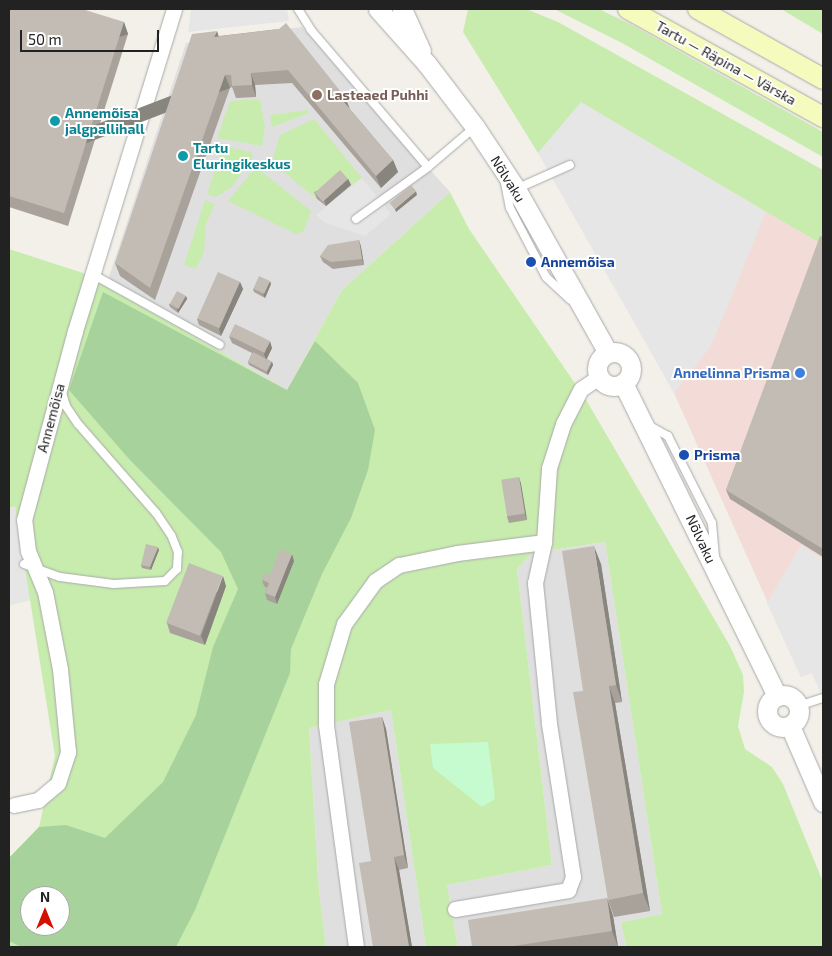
<!DOCTYPE html>
<html>
<head>
<meta charset="utf-8">
<style>
	body { margin:0 }
	#map { position:relative; width:832px; height:956px; overflow:hidden; background:#f2f0e9; font-family:"Exo 2",sans-serif }
	div>[style] { position:absolute }
	[style*='--x'] { left:calc(var(--x)*1px); top:calc(var(--y)*1px); width:calc(var(--w)*1px); rotate:calc(var(--a)*1deg) }
	.residential>* { inset:0; background:#e0dfdf }
	.commercial>* { inset:0; background:#f3dbd8 }
	.grass>* { inset:0; background:#c8ecae }
	.forest>* { inset:0; background:#a8d29c }
	.park>* { inset:0; background:#c6fbcf }
	.parking>* { inset:0; background:#e6e6e6 }
	.roads { filter:drop-shadow(0 0 1px #a9a9a9) drop-shadow(0 0 1px #a9a9a9) }
	.service>* { height:8px; margin:-4px; padding:0 4px; transform-origin:4px; border-radius:4px; background:#fff }
	.minor>* { height:15px; margin:-7.5px; padding:0 7.5px; transform-origin:7.5px; border-radius:7.5px; background:#fff }
	.tertiary>* { height:19px; margin:-9.5px; padding:0 9.5px; transform-origin:9.5px; border-radius:9.5px; background:#fff }
	.tertiary>.ring { margin:-9.5px; padding:0; box-sizing:content-box; background:none; border:19px solid #fff; border-radius:50% }
	.secondary>* { height:20px; margin:-10px; padding:0 10px; transform-origin:10px; border-radius:10px; background:#f4fbbd }
	.wall>* { inset:0; background:#a8a29b }
	.shaded-wall>* { inset:0; background:#88847e; transform-origin:0 0 }
	.building>* { inset:0; background:#c3bcb4; transform-origin:0 0 }
	.dots>* { width:14px; height:14px; translate:-50% -50%; box-sizing:border-box; border:2px solid #fff; border-radius:50% }
	span { translate:-50% -50%; white-space:nowrap; text-align:center; line-height:1.15; -webkit-text-stroke:4px #fff; paint-order:stroke }
	.street-label { font-size:14px; color:#222 }
	.education-label { font-size:14px; color:#785e54; font-weight:700 }
	.left { translate:0 -50%; text-align:left }
	.culture-label { font-size:14px; color:#0d838f; font-weight:700 }
	.transit-label { font-size:14px; color:#164399; font-weight:700 }
	.shop-label { font-size:14px; color:#366cbe; font-weight:700 }
	.right { translate:-100% -50%; text-align:right }
	.frame { position:absolute; inset:0; border:10px solid #222; pointer-events:none }
	.north { position:absolute; left:20px; top:886px; width:50px; height:50px; box-sizing:border-box; background:#fff; border:1px solid #a7a7a7; border-radius:50%; rotate:0deg; font-size:14px; font-weight:700; line-height:20px; text-align:center; color:#222 }
	.north::after { content:''; display:block; margin:auto; width:18px; height:22px; background:#d41000; clip-path:polygon(50% 0,100% 100%,50% 72%,0 100%) }
	.scale { position:absolute; left:20px; top:30px; width:139px; height:22px; box-sizing:border-box; border:2px solid #222; border-top:0; padding-left:6px; font-size:15px; line-height:18px; white-space:nowrap; color:#222; -webkit-text-stroke:4px #fff; paint-order:stroke }
</style>
</head>
<body>
<div id="map">
	<div class="residential">
		<i style="clip-path:polygon(302px 27px,450px 192px,342px 290px,287px 390px,106px 286px,186px 43px)"></i>
		<i style="clip-path:polygon(605px 542px,662px 914px,621px 922px,626px 947px,458px 947px,447px 885px,552px 865px,517px 569px,532px 553px)"></i>
		<i style="clip-path:polygon(391px 710px,426px 947px,326px 947px,319px 891px,309px 728px)"></i>
	</div>
	<div class="commercial">
		<i style="clip-path:polygon(581px 102px,823px 245px,823px 698px,812px 673px,801px 677px,674px 393px)"></i>
	</div>
	<div class="grass">
		<i style="clip-path:polygon(468px 9px,526px 9px,558px 22px,823px 170px,823px 245px,581px 103px,538px 153px,463px 32px)"></i>
		<i style="clip-path:polygon(554px 9px,599px 9px,632px 25px,823px 132px,823px 157px,622px 43px)"></i>
		<i style="clip-path:polygon(781px 9px,823px 9px,823px 34px)"></i>
		<i style="clip-path:polygon(260px 99px,265px 127px,262px 146px,217px 138px,230px 101px)"></i>
		<i style="clip-path:polygon(307px 110px,309px 113px,272px 127px,270px 115px)"></i>
		<i style="clip-path:polygon(314px 119px,362px 178px,351px 185px,343px 177px,317px 199px,276px 166px,273px 157px,280px 135px)"></i>
		<i style="clip-path:polygon(223px 146px,251px 152px,253px 157px,232px 187px,216px 197px,207px 194px)"></i>
		<i style="clip-path:polygon(256px 167px,311px 211px,304px 231px,296px 234px,228px 201px)"></i>
		<i style="clip-path:polygon(evenodd,450px 192px,469px 229px,585px 398px,730px 646px,743px 675px,744px 692px,738px 726px,745px 749px,772px 767px,783px 784px,823px 882px,823px 947px,626px 947px,621px 922px,662px 914px,605px 542px,532px 553px,517px 569px,552px 865px,447px 885px,458px 947px,426px 947px,391px 710px,309px 728px,319px 891px,326px 947px,9px 947px,9px 858px,39px 827px,55px 756px,30px 600px,9px 605px,9px 249px,83px 273px,287px 390px,342px 290px,450px 192px,30px 896px,60px 896px,60px 926px,30px 926px,30px 896px)"></i>
		<i style="clip-path:polygon(205px 200px,215px 204px,206px 224px,204px 252px,196px 269px,184px 265px)"></i>
	</div>
	<div class="forest">
		<i style="clip-path:polygon(evenodd,103px 292px,287px 390px,315px 341px,358px 383px,375px 430px,368px 470px,351px 518px,322px 574px,291px 649px,290px 673px,195px 910px,176px 947px,21px 947px,9px 941px,9px 858px,39px 827px,66px 825px,105px 838px,163px 782px,196px 715px,213px 647px,238px 589px,221px 552px,129px 459px,69px 390px,103px 292px,30px 896px,60px 896px,60px 926px,30px 926px,30px 896px)"></i>
	</div>
	<div class="park">
		<i style="clip-path:polygon(488px 742px,495px 799px,482px 807px,433px 768px,430px 744px)"></i>
	</div>
	<div class="parking">
		<i style="clip-path:polygon(191px 9px,287px 9px,289px 21px,188px 32px)"></i>
		<i style="clip-path:polygon(581px 102px,766px 212px,711px 346px,674px 393px,538px 153px)"></i>
		<i style="clip-path:polygon(362px 178px,391px 214px,365px 236px,325px 223px,316px 215px)"></i>
		<i style="clip-path:polygon(15px 506px,30px 600px,9px 605px,9px 508px)"></i>
		<i style="clip-path:polygon(801px 545px,823px 559px,823px 698px,812px 673px,801px 677px,767px 603px)"></i>
	</div>
	<div class="roads">
		<div class="service">
			<i style="--x:298;--y:9;--w:25;--a:58"></i>
			<i style="--x:311;--y:30;--w:180;--a:49.5"></i>
			<i style="--x:428;--y:167;--w:62;--a:-40.4"></i>
			<i style="--x:505;--y:183;--w:25;--a:79"></i>
			<i style="--x:510;--y:208;--w:78;--a:62.4"></i>
			<i style="--x:546;--y:277;--w:33;--a:43"></i>
			<i style="--x:516;--y:189;--w:59;--a:-24"></i>
			<i style="--x:356;--y:219;--w:89;--a:-35.8"></i>
			<i style="--x:92;--y:274;--w:146;--a:29"></i>
			<i style="--x:648;--y:425;--w:23;--a:29"></i>
			<i style="--x:668;--y:436;--w:97;--a:63.2"></i>
			<i style="--x:712;--y:523;--w:33;--a:85"></i>
			<i style="--x:24;--y:564;--w:38;--a:20"></i>
			<i style="--x:60;--y:577;--w:54;--a:7.4"></i>
			<i style="--x:114;--y:584;--w:51;--a:-3.4"></i>
			<i style="--x:165;--y:581;--w:17;--a:-45"></i>
			<i style="--x:177;--y:569;--w:17;--a:-87"></i>
			<i style="--x:178;--y:552;--w:18;--a:-112"></i>
			<i style="--x:171;--y:535;--w:27;--a:-124"></i>
			<i style="--x:156;--y:513;--w:118;--a:-131.2"></i>
			<i style="--x:78;--y:424;--w:22;--a:-124"></i>
			<i style="--x:66;--y:406;--w:17;--a:-107"></i>
			<i style="--x:798;--y:706;--w:26;--a:-18"></i>
		</div>
		<div class="minor">
			<i style="--x:14;--y:805;--w:25;--a:-12"></i>
			<i style="--x:38;--y:800;--w:26;--a:-40"></i>
			<i style="--x:58;--y:783;--w:33;--a:-72"></i>
			<i style="--x:68;--y:752;--w:83;--a:-95.5"></i>
			<i style="--x:60;--y:669;--w:78;--a:-101"></i>
			<i style="--x:45;--y:592;--w:44;--a:-112.5"></i>
			<i style="--x:28;--y:551;--w:31;--a:-97"></i>
			<i style="--x:24;--y:520;--w:196;--a:-74.9"></i>
			<i style="--x:75;--y:331;--w:337;--a:-72.9"></i>
			<i style="--x:455;--y:909;--w:115;--a:-9.5"></i>
			<i style="--x:568;--y:890;--w:14;--a:-69"></i>
			<i style="--x:573;--y:877;--w:156;--a:-98.9"></i>
			<i style="--x:549;--y:723;--w:141;--a:-95.7"></i>
			<i style="--x:535;--y:583;--w:42;--a:-77.6"></i>
			<i style="--x:544;--y:542;--w:74;--a:-86.1"></i>
			<i style="--x:549;--y:468;--w:46;--a:-72.3"></i>
			<i style="--x:563;--y:424;--w:39;--a:-63"></i>
			<i style="--x:581;--y:389;--w:22;--a:-34"></i>
			<i style="--x:356;--y:947;--w:225;--a:-97.7"></i>
			<i style="--x:326;--y:724;--w:40;--a:-90"></i>
			<i style="--x:326;--y:684;--w:63;--a:-73.3"></i>
			<i style="--x:344;--y:624;--w:53;--a:-54.2"></i>
			<i style="--x:375;--y:581;--w:29;--a:-34"></i>
			<i style="--x:399;--y:565;--w:59;--a:-11.7"></i>
			<i style="--x:457;--y:553;--w:88;--a:-7.2"></i>
		</div>
		<div class="tertiary">
			<i style="--x:378;--y:9;--w:74;--a:48.3"></i>
			<i style="--x:427;--y:64;--w:79;--a:52.7"></i>
			<i style="--x:475;--y:127;--w:74;--a:56.5"></i>
			<i style="--x:516;--y:189;--w:188;--a:60.7"></i>
			<i style="--x:402;--y:9;--w:46;--a:65.7"></i>
			<i class="ring" style="left:597px;top:352px;width:15px;height:15px"></i>
			<i style="--x:623;--y:383;--w:349;--a:63.8"></i>
			<i class="ring" style="left:767px;top:695px;width:13px;height:13px"></i>
			<i style="--x:790;--y:726;--w:83;--a:66.5"></i>
		</div>
		<div class="secondary">
			<i style="--x:628;--y:9;--w:223;--a:29"></i>
			<i style="--x:698;--y:9;--w:143;--a:29.2"></i>
		</div>
	</div>
	<div class="wall">
		<i style="clip-path:polygon(9px 9px,124px 22px,128px 34px,68px 226px,9px 207px)"></i>
		<i style="clip-path:polygon(279px 29px,349px 108px,393px 160px,398px 172px,381px 188px,292px 83px,255px 85px,256px 97px,236px 98px,232px 87px,230px 88px,155px 300px,120px 276px,115px 263px,219px 36px)"></i>
		<i style="clip-path:polygon(348px 179px,351px 185px,326px 206px,317px 199px,314px 192px)"></i>
		<i style="clip-path:polygon(823px 237px,823px 557px,730px 499px,726px 490px)"></i>
		<i style="clip-path:polygon(359px 240px,361px 247px,364px 265px,333px 269px,323px 262px,320px 256px)"></i>
		<i style="clip-path:polygon(240px 282px,243px 289px,221px 336px,199px 325px,197px 319px)"></i>
		<i style="clip-path:polygon(271px 284px,265px 298px,254px 292px,253px 289px)"></i>
		<i style="clip-path:polygon(186px 296px,187px 299px,178px 313px,170px 307px,169px 304px)"></i>
		<i style="clip-path:polygon(229px 336px,272px 348px,267px 359px,272px 362px,273px 365px,268px 375px,249px 365px,248px 362px,252px 353px,232px 343px)"></i>
		<i style="clip-path:polygon(519px 477px,521px 484px,527px 520px,509px 523px,507px 517px)"></i>
		<i style="clip-path:polygon(159px 550px,151px 570px,142px 568px,141px 565px)"></i>
		<i style="clip-path:polygon(294px 561px,277px 604px,267px 600px,265px 593px,267px 588px,264px 586px,262px 580px)"></i>
		<i style="clip-path:polygon(601px 564px,622px 702px,615px 703px,650px 911px,614px 917px,608px 900px)"></i>
		<i style="clip-path:polygon(226px 586px,205px 645px,170px 633px,167px 623px)"></i>
		<i style="clip-path:polygon(382px 717px,386px 729px,408px 868px,399px 870px,412px 947px,373px 947px,371px 861px)"></i>
		<i style="clip-path:polygon(607px 898px,613px 916px,618px 947px,472px 947px)"></i>
	</div>
	<div class="shaded-wall">
		<i style="left:124px;top:22px;width:13px;height:200px;rotate:72deg"></i>
		<i style="clip-path:polygon(217px 31px,221px 43px,214px 37px)"></i>
		<i style="clip-path:polygon(251px 73px,255px 85px,256px 97px,252px 85px)"></i>
		<i style="left:225px;top:75px;width:14px;height:226px;rotate:69deg"></i>
		<i style="clip-path:polygon(345px 97px,350px 109px,342px 100px)"></i>
		<i style="clip-path:polygon(393px 160px,398px 172px,381px 188px,376px 176px)"></i>
		<i style="clip-path:polygon(348px 179px,351px 185px,326px 206px,324px 200px)"></i>
		<i style="clip-path:polygon(416px 191px,417px 195px,396px 212px,395px 209px)"></i>
		<i style="clip-path:polygon(359px 240px,361px 247px,364px 265px,362px 259px)"></i>
		<i style="clip-path:polygon(270px 281px,271px 284px,265px 298px,263px 294px)"></i>
		<i style="clip-path:polygon(240px 282px,243px 289px,221px 336px,219px 329px)"></i>
		<i style="clip-path:polygon(186px 296px,187px 299px,178px 313px,177px 309px)"></i>
		<i style="clip-path:polygon(270px 341px,272px 348px,266px 360px,264px 354px)"></i>
		<i style="clip-path:polygon(272px 362px,273px 365px,268px 375px,267px 372px)"></i>
		<i style="clip-path:polygon(519px 477px,521px 484px,527px 520px,525px 514px)"></i>
		<i style="clip-path:polygon(594px 546px,601px 564px,622px 702px,616px 685px)"></i>
		<i style="clip-path:polygon(158px 547px,159px 550px,151px 570px,150px 567px)"></i>
		<i style="clip-path:polygon(292px 554px,294px 561px,277px 604px,275px 597px)"></i>
		<i style="clip-path:polygon(223px 576px,226px 586px,205px 645px,201px 636px)"></i>
		<i style="clip-path:polygon(609px 686px,615px 703px,650px 911px,643px 893px)"></i>
		<i style="clip-path:polygon(382px 717px,386px 729px,408px 868px,404px 855px)"></i>
		<i style="clip-path:polygon(394px 857px,399px 870px,412px 947px,409px 947px)"></i>
		<i style="clip-path:polygon(607px 898px,613px 916px,618px 947px,612px 931px)"></i>
	</div>
	<div class="building">
		<i style="clip-path:polygon(9px 9px,82px 9px,124px 22px,64px 213px,9px 196px)"></i>
		<i style="clip-path:polygon(286px 23px,345px 97px,342px 100px,393px 160px,376px 176px,288px 70px,251px 73px,252px 85px,232px 86px,231px 75px,225px 75px,150px 288px,115px 263px,192px 34px,217px 31px,214px 37px,279px 29px)"></i>
		<i style="left:340px;top:170px;width:12px;height:34px;rotate:48deg"></i>
		<i style="left:411px;top:185px;width:8px;height:28px;rotate:50deg"></i>
		<i style="clip-path:polygon(820px 236px,823px 237px,823px 549px,726px 490px)"></i>
		<i style="clip-path:polygon(359px 240px,362px 259px,331px 262px,320px 256px,328px 245px)"></i>
		<i style="left:218px;top:272px;width:24px;height:51px;rotate:24deg"></i>
		<i style="left:259px;top:276px;width:12px;height:14px;rotate:24deg"></i>
		<i style="left:177px;top:291px;width:10px;height:15px;rotate:29deg"></i>
		<i style="left:235px;top:324px;width:39px;height:13px;rotate:26deg"></i>
		<i style="left:253px;top:352px;width:21px;height:11px;rotate:28deg"></i>
		<i style="left:519px;top:477px;width:37px;height:18px;rotate:81deg"></i>
		<i style="clip-path:polygon(146px 544px,158px 547px,150px 567px,141px 565px)"></i>
		<i style="clip-path:polygon(594px 546px,616px 685px,609px 686px,643px 893px,608px 900px,573px 692px,583px 691px,562px 551px)"></i>
		<i style="clip-path:polygon(280px 549px,292px 554px,275px 597px,265px 593px,269px 583px,262px 580px,264px 573px,270px 575px)"></i>
		<i style="left:189px;top:563px;width:36px;height:64px;rotate:21deg"></i>
		<i style="clip-path:polygon(382px 717px,404px 855px,394px 857px,409px 947px,373px 947px,359px 863px,371px 861px,349px 722px)"></i>
		<i style="clip-path:polygon(607px 898px,612px 931px,507px 947px,472px 947px,468px 920px)"></i>
	</div>
	<div class="dots">
		<i style="left:317px;top:95px;background:#8d6e63"></i>
		<i style="left:55px;top:121px;background:#0f9aa8"></i>
		<i style="left:183px;top:156px;background:#0f9aa8"></i>
		<i style="left:531px;top:262px;background:#1a4fb4"></i>
		<i style="left:800px;top:373px;background:#3f7fe0"></i>
		<i style="left:684px;top:455px;background:#1a4fb4"></i>
	</div>
	<div class="street-label">
		<span style="left:726px;top:63px;rotate:29deg">Tartu — Räpina — Värska</span>
		<span style="left:508px;top:179px;rotate:58deg">Nõlvaku</span>
		<span style="left:51px;top:418px;rotate:-75deg">Annemõisa</span>
		<span style="left:701px;top:539px;rotate:65deg">Nõlvaku</span>
	</div>
	<div class="education-label">
		<span class="left" style="left:327px;top:95px">Lasteaed Puhhi</span>
	</div>
	<div class="culture-label">
		<span class="left" style="left:65px;top:121px">Annemõisa<br>jalgpallihall</span>
		<span class="left" style="left:193px;top:156px">Tartu<br>Eluringikeskus</span>
	</div>
	<div class="transit-label">
		<span class="left" style="left:541px;top:262px">Annemõisa</span>
		<span class="left" style="left:694px;top:455px">Prisma</span>
	</div>
	<div class="shop-label">
		<span class="right" style="left:790px;top:373px">Annelinna Prisma</span>
	</div>
	<div class="frame"></div>
	<div class="north">N</div>
	<div class="scale">50 m</div>
</div>
</body>
</html>
